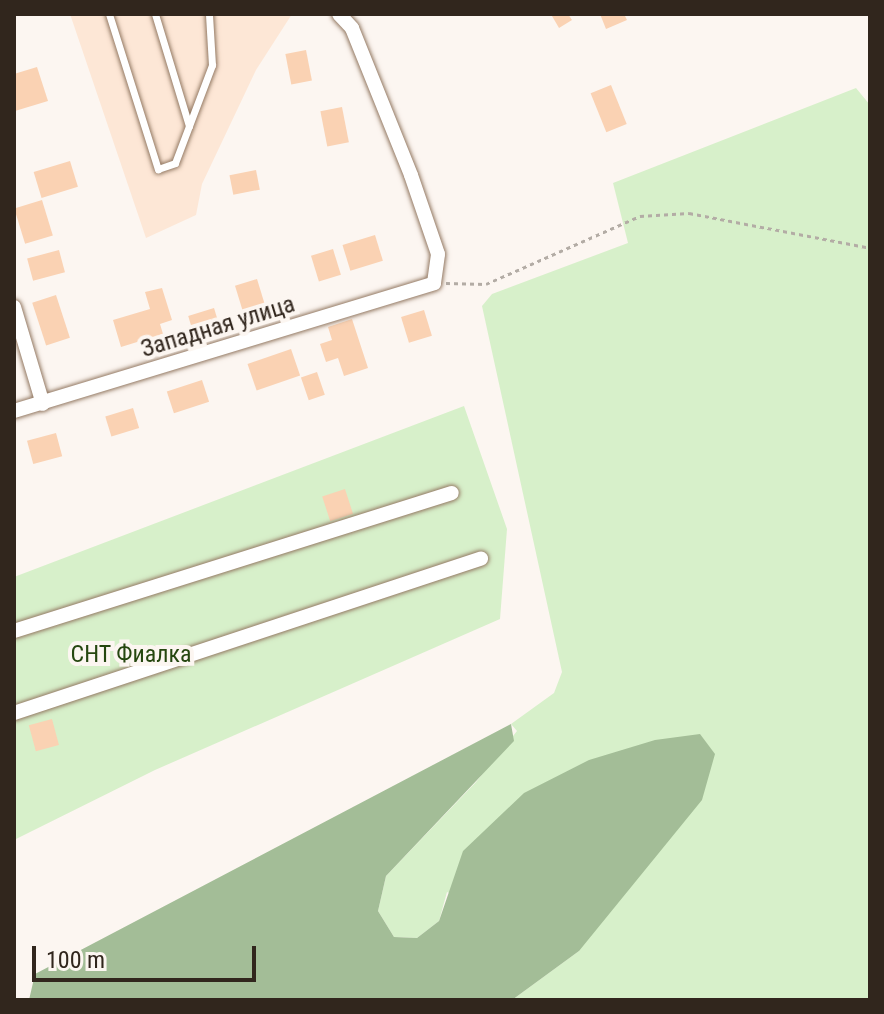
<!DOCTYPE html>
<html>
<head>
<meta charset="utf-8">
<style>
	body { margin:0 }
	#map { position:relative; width:884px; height:1014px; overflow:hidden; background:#fcf6f1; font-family:"Roboto Condensed",sans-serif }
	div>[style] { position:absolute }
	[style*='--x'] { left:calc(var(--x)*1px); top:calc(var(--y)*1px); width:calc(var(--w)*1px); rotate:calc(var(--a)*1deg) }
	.built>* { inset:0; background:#fde7d6 }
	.green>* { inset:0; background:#d7f0ca }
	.forest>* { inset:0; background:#a3bd97 }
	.building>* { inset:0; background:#fad2b3; transform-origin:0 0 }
	.path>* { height:3px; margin-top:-1.5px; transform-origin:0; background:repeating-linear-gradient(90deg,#b3aca5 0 4px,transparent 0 8px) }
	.roads { filter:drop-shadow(0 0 2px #947a64) drop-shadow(0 0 2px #947a64) }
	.service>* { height:7px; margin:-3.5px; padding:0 3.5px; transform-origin:3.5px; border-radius:3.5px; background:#fff }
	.minor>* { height:14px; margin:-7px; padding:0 7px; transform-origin:7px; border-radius:7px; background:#fff }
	span { translate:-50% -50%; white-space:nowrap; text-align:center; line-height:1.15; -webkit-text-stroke:8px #fcf6f1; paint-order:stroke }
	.street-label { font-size:24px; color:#31261d }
	.park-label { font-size:24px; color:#264710 }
	.frame { position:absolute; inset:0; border:16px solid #31261d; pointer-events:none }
	.scale { position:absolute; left:32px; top:946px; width:224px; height:36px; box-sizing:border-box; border:4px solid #31261d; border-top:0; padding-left:10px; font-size:24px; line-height:28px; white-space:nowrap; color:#31261d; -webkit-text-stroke:6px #fcf6f1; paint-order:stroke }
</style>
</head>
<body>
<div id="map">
	<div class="built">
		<i style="clip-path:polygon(70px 14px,292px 14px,256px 70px,202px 184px,196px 215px,146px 238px)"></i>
	</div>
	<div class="green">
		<i style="clip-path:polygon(856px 88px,870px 105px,870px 1000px,512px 1000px,579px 951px,447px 892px,439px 921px,417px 938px,394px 937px,378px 911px,386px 876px,476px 782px,517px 731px,511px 724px,554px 693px,562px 672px,482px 306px,492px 294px,628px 243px,613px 183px)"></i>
		<i style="clip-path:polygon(464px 406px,507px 529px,500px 619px,155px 770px,14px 840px,14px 577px)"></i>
	</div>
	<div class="forest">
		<i style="clip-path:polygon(511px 724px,514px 741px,386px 876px,378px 911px,394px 937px,417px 938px,439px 921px,463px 851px,524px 793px,589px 760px,655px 740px,700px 734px,715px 754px,702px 800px,579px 951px,512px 1000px,29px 1000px,35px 974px)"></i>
	</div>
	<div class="building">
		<i style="clip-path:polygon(568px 14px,572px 20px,559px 28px,552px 16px)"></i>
		<i style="clip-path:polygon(600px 14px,624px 14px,627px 20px,606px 29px)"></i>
		<i style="left:306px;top:50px;width:31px;height:21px;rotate:79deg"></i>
		<i style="clip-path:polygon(37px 67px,48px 101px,15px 111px,14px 74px)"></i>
		<i style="left:611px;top:85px;width:42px;height:22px;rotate:68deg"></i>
		<i style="left:342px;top:107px;width:36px;height:22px;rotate:79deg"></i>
		<i style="left:70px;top:161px;width:27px;height:38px;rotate:73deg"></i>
		<i style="left:256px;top:170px;width:20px;height:27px;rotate:79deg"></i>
		<i style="left:42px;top:200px;width:37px;height:29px;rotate:73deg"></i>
		<i style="left:375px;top:235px;width:27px;height:34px;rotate:73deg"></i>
		<i style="left:333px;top:249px;width:27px;height:23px;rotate:73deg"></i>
		<i style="left:59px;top:250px;width:23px;height:33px;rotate:75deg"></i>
		<i style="left:257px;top:279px;width:27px;height:23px;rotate:73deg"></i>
		<i style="clip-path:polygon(162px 288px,172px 320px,160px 324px,163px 334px,121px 347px,113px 320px,150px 309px,145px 292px)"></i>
		<i style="left:56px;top:295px;width:45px;height:25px;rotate:72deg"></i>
		<i style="left:214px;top:308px;width:17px;height:27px;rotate:73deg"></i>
		<i style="left:424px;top:310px;width:27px;height:24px;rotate:73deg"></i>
		<i style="clip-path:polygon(352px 319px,368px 368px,344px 376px,338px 358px,326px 362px,320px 344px,332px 340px,328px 327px)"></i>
		<i style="left:291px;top:349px;width:28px;height:46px;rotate:71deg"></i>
		<i style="left:317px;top:372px;width:24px;height:17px;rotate:71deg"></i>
		<i style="left:202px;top:380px;width:23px;height:37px;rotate:72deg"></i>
		<i style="left:133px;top:408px;width:21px;height:29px;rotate:73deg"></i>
		<i style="left:56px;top:433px;width:24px;height:30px;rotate:75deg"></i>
		<i style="left:345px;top:489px;width:26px;height:24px;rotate:72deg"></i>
		<i style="left:52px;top:719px;width:27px;height:24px;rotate:75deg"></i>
	</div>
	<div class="path">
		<i style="--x:446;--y:283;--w:40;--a:1.4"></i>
		<i style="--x:486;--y:284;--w:168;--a:-23.8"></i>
		<i style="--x:640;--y:216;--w:49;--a:-3.5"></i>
		<i style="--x:689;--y:213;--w:184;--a:10.9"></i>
	</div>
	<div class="roads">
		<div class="service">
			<i style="--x:109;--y:14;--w:163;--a:72.5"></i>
			<i style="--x:158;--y:169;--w:18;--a:-19"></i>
			<i style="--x:175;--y:163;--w:105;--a:-69.3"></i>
			<i style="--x:212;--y:65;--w:51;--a:-93.4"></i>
			<i style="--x:155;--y:14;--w:117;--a:73.1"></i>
		</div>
		<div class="minor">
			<i style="--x:14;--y:307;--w:101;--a:73.4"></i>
			<i style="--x:14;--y:411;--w:439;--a:-16.9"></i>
			<i style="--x:434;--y:283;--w:29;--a:-82"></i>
			<i style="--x:438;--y:254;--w:83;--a:-108.9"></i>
			<i style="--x:411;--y:175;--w:158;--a:-111.9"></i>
			<i style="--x:352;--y:28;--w:19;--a:-133"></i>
			<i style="--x:14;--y:631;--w:459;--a:-17.5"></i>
			<i style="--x:14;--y:713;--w:492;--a:-18.3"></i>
		</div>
	</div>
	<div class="street-label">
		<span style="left:218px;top:327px;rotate:-17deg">Западная улица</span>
	</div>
	<div class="park-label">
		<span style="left:131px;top:655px">СНТ Фиалка</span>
	</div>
	<div class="frame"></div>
	<div class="scale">100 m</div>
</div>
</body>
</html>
